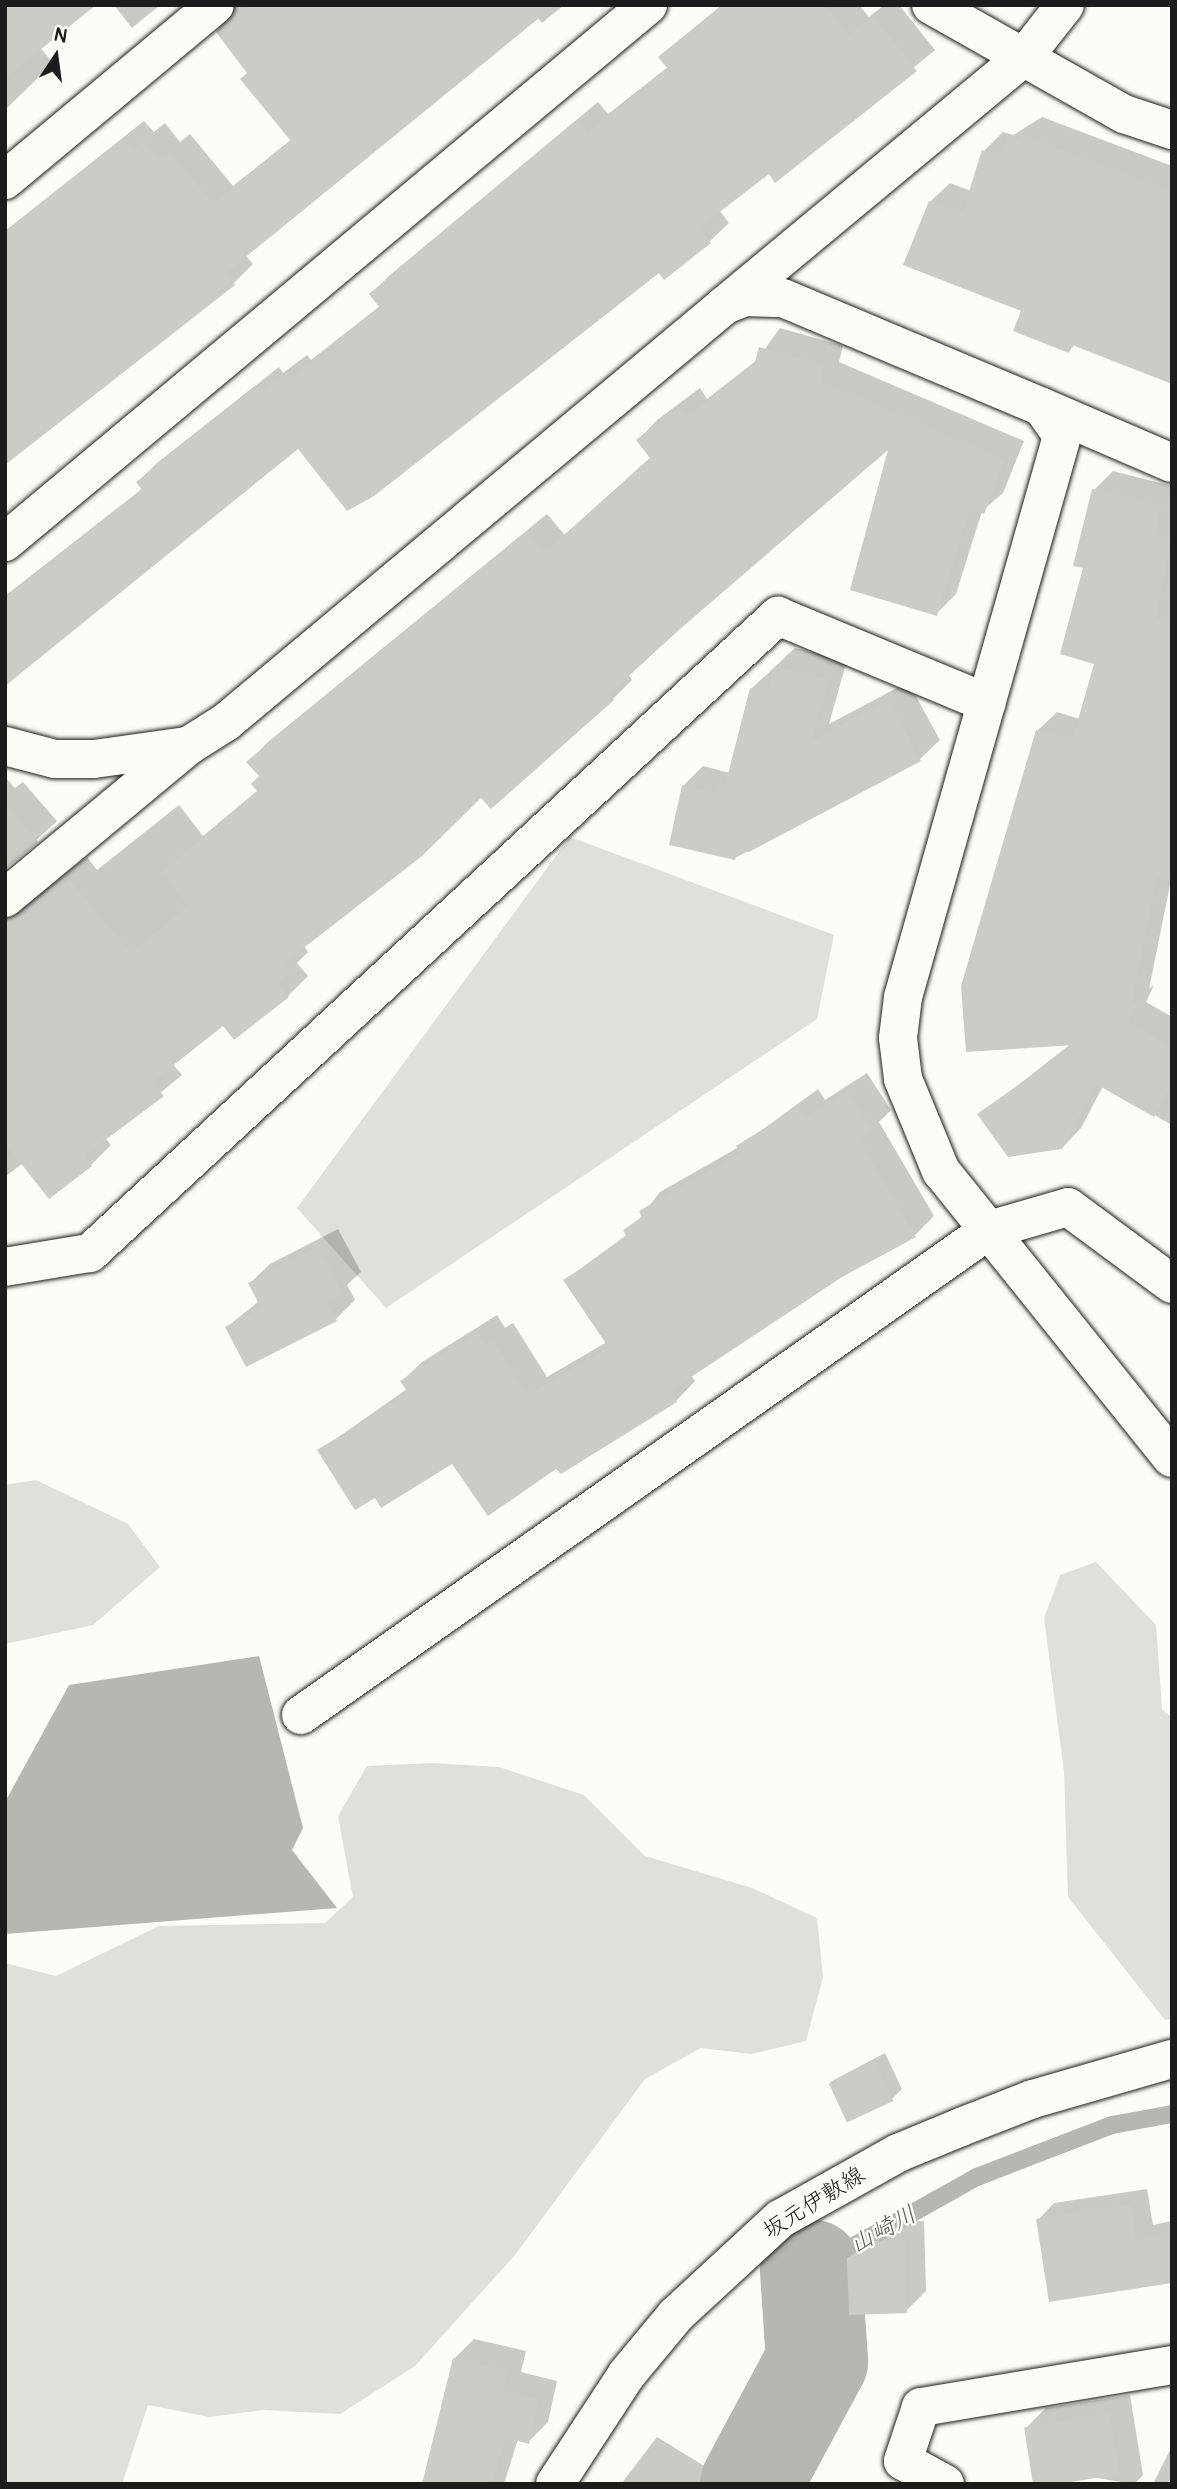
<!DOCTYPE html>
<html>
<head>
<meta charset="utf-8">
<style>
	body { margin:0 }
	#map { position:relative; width:1177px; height:2489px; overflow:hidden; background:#fdfcf7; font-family:Pangolin,"Klee One",sans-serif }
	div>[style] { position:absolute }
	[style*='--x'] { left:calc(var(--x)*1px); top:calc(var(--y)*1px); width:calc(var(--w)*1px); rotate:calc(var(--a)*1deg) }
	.green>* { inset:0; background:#e0dfdb }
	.water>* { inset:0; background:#b7b6b2 }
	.shadow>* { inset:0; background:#0003 }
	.stream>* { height:18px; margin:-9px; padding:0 9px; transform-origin:9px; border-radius:9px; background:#b7b6b2 }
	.river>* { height:102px; margin:-51px; padding:0 51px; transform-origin:51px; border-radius:51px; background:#b7b6b2 }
	.building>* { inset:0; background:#cccbc8; transform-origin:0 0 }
	.roads { filter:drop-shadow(0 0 2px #1c1c1c) drop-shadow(0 0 2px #1c1c1c) }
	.street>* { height:38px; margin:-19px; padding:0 19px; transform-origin:19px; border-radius:19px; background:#fdfcf7 }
	.secondary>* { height:38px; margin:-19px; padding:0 19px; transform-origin:19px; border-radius:19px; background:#fdfcf7 }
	span { translate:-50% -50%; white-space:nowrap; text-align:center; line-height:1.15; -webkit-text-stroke:5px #fdfcf7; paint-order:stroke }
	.street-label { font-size:23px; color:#1c1c1c }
	.water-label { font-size:24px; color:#5a5a58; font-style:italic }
	.frame { position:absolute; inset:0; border:7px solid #1c1c1c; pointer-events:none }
	.north { position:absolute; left:21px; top:21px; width:70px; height:70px; -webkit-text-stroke:5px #fdfcf7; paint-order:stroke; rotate:13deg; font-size:19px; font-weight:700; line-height:28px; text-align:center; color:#1c1c1c }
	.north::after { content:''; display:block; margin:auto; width:24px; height:32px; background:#1c1c1c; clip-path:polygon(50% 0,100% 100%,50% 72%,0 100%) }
</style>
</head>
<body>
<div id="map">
	<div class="green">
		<i style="clip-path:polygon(570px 837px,834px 935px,817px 1019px,386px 1308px,297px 1208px)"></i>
		<i style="clip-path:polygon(36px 1480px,128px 1524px,160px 1567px,93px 1625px,5px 1644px,5px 1485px)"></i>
		<i style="clip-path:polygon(1096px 1562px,1156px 1625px,1162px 1709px,1172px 1718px,1172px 2019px,1165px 2020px,1068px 1897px,1064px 1772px,1044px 1618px,1060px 1575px)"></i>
		<i style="clip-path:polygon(431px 1763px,499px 1767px,584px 1795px,645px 1856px,752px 1888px,817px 1918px,823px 1977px,806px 2041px,751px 2054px,701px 2048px,645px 2079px,515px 2255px,415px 2366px,340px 2414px,263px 2410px,209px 2417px,148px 2405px,122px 2484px,5px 2484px,5px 1963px,56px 1976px,159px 1926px,325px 1923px,353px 1897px,338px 1816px,367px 1766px)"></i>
	</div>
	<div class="water">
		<i style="clip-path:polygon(259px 1656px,303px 1828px,292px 1850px,337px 1908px,5px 1934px,5px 1802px,69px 1685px)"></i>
	</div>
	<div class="shadow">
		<i style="clip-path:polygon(5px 5px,53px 63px,5px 110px)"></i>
		<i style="clip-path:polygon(114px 5px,160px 5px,132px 28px)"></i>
		<i style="clip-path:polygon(281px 5px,564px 5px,542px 23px,537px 17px,245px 255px,253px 264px,234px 283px,5px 464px,5px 231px,144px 121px,154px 132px,165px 123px,180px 142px,190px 134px,233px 186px,292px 139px,249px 72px)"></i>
		<i style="clip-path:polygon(722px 5px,859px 5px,869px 17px,884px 5px,899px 5px,935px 50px,776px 181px,769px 171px,719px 210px,729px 223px,709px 242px,298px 447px,5px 668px,5px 596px,143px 488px,138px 482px,157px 463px,279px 367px,283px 373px,307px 355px,311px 360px,380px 306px,371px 294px,390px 275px,598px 102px,608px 114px,668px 67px,660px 57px)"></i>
		<i style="clip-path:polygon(1042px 117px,1172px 166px,1172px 380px,1075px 344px,1069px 351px,1023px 310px,930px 202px,950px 183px,971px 191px,984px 151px,1003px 132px,1013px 135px)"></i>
		<i style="clip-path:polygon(780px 328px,843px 346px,839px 362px,1024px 441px,1003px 493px,982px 511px,956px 594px,936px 614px,891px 445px,628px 674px,632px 680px,613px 699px,481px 796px,304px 946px,308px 952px,297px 963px,308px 976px,288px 996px,235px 1038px,223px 1023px,172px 1063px,182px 1075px,105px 1138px,111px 1145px,91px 1165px,49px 1197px,23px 1163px,5px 1177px,5px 941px,31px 900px,87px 857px,97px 870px,179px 805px,203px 836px,258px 790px,261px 776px,248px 762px,268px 742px,547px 514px,565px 535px,651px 457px,638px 440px,657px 420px,700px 388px,707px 399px,757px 360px)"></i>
		<i style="clip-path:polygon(1113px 471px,1172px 486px,1172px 875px,1149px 989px,1154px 985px,1146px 1002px,1172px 1017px,1172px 1125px,1103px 1086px,1081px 1128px,1062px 1148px,980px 1115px,1072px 1043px,1037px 731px,1057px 712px,1080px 719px,1097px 663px,1085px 567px,1094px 490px)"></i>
		<i style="clip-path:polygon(795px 648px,847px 660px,829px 724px,908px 682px,940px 740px,920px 759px,735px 858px,683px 786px,703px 766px,730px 773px,752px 688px)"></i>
		<i style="clip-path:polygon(5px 777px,15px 788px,23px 782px,57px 821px,5px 869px)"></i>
		<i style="clip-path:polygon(867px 1073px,891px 1110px,879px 1122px,934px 1216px,915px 1235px,841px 1276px,691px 1375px,695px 1381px,676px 1401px,556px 1466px,453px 1462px,375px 1496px,320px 1450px,407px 1389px,402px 1381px,422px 1362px,497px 1315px,505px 1328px,513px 1323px,547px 1377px,607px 1342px,565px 1280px,628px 1234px,660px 1192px,739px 1147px,818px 1089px,825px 1100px)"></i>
		<i style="clip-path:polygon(338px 1229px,361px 1272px,347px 1285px,355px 1300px,336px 1319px,227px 1327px,259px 1301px,250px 1283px,270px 1264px)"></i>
		<i style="clip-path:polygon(885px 2053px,902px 2089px,892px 2099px,830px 2082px)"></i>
		<i style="clip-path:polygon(1147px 2189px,1153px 2225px,1172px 2221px,1172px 2281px,1038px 2220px,1054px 2203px)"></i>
		<i style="clip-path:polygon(924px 2221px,926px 2291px,906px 2311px,849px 2258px,896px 2222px)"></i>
		<i style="clip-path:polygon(474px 2339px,526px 2351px,521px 2372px,557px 2381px,548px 2422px,528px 2442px,518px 2439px,504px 2484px,424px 2484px,454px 2359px)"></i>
		<i style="clip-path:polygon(1130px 2395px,1143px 2475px,1134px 2484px,1091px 2477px,1035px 2484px,1026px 2428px,1046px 2408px)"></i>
		<i style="clip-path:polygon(657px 2437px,709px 2469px,699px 2484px,621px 2484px)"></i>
		<i style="clip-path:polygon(1172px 2446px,1172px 2484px,1153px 2484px)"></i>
	</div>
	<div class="stream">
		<i style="--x:811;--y:2270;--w:190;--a:-29.3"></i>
		<i style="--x:977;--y:2177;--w:145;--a:-21.1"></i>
		<i style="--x:1112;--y:2125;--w:61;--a:-10.4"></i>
	</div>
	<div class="river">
		<i style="--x:751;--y:2484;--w:140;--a:-61.8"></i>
		<i style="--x:817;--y:2361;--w:91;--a:-93.8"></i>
	</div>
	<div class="building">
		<i style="clip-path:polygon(5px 5px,96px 5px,5px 78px)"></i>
		<i style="clip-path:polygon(236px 5px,555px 5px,226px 273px,235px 285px,5px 465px,5px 232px,124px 139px,133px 150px,144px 141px,160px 160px,170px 152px,213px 204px,291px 141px,240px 79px,247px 73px,216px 32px)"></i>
		<i style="clip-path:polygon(722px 5px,825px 5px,849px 35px,873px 16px,917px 71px,775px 183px,769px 174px,699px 228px,711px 243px,664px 280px,659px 273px,374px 496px,347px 511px,298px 449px,5px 686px,5px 598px,142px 490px,136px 482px,259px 385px,263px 391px,287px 373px,291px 378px,380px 308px,369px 294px,578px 120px,588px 132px,668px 69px,658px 57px)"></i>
		<i style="clip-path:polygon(1021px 135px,1172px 193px,1172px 384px,1072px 345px,1069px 353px,1013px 331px,1021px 311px,903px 265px,929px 201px,962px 214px,982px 150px,1001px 156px,1007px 138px,1019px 142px)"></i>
		<i style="clip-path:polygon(759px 347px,825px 366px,820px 382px,1005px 461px,984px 514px,970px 509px,937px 616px,850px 590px,888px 450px,681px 628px,609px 694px,614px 700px,491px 809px,481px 798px,422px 856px,283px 964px,290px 973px,278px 983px,289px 997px,234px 1040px,223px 1026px,152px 1082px,164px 1096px,84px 1156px,92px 1166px,49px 1199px,5px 1143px,5px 919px,66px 876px,131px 953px,188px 906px,162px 872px,258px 792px,251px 784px,259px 776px,246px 762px,527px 532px,544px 553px,650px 458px,636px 440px,679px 406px,687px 417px,754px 365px)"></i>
		<i style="clip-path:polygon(1092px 489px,1161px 507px,1155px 534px,1172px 538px,1156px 618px,1172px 622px,1172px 879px,1157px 876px,1131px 1006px,1139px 1000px,1128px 1022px,1172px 1047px,1172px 1083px,1154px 1117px,1096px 1084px,1062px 1149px,1008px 1157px,977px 1114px,1075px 1045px,966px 1052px,961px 986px,1036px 730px,1072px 741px,1094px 664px,1060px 654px,1083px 568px,1073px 566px)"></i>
		<i style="clip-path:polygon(774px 667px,829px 680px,811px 742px,888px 700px,921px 761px,749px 852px,738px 849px,735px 860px,669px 845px,682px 785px,715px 793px,718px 784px,725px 786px,750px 688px,767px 692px)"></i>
		<i style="clip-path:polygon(5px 803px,38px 842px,5px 869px)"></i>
		<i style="clip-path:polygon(848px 1091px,873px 1131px,859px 1140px,916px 1237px,842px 1277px,670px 1391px,677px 1402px,561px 1474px,556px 1469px,488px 1516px,452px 1464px,381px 1508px,375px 1498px,355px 1510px,317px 1450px,409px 1394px,400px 1381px,477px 1333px,485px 1346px,493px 1341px,527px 1395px,609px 1348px,563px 1280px,628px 1239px,623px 1230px,642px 1217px,639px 1211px,740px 1153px,736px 1146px,798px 1107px,805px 1118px)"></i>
		<i style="clip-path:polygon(318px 1247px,342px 1293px,326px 1302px,337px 1321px,246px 1367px,225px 1327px,261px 1308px,248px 1283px)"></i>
		<i style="left:875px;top:2062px;width:43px;height:51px;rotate:65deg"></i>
		<i style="clip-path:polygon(1131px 2205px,1136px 2241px,1172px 2234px,1172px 2283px,1049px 2302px,1036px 2219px)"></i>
		<i style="clip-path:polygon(905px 2240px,907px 2313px,849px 2315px,847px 2258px,874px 2241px)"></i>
		<i style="clip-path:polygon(453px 2358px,508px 2371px,503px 2392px,539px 2400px,529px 2444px,505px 2437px,493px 2484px,422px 2484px)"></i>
		<i style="left:1110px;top:2414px;width:61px;height:87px;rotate:81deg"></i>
	</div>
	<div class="roads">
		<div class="street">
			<i style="--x:931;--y:5;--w:222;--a:29.5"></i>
			<i style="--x:1124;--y:114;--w:51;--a:18.4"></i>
			<i style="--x:5;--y:180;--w:273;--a:-39.8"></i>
			<i style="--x:725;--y:305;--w:388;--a:-39.7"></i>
			<i style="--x:1024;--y:57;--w:66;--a:-51.7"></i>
			<i style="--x:1042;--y:407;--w:142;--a:23.3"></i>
			<i style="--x:5;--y:542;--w:838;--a:-39.87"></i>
			<i style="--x:5;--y:898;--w:238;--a:-39.7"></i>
			<i style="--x:5;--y:1267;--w:86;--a:-9.4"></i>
			<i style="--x:90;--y:1253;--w:938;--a:-42.8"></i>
			<i style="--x:778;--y:616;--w:226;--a:22.6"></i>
			<i style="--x:301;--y:1715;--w:842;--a:-35.18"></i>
			<i style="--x:989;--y:1230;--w:82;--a:-16.2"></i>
			<i style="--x:1068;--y:1207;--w:129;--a:36.5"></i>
			<i style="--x:945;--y:2484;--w:48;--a:-151.3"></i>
			<i style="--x:903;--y:2461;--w:57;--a:-71.6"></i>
			<i style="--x:921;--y:2407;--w:254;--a:-9.5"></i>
		</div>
		<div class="secondary">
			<i style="--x:5;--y:746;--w:52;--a:14.6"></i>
			<i style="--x:55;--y:759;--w:39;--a:0"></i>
			<i style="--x:94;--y:759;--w:95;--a:-7.9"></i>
			<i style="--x:188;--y:746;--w:45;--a:-32.3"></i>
			<i style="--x:226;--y:722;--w:650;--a:-39.88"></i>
			<i style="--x:725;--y:305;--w:22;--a:-22"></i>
			<i style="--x:745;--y:297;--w:38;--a:2"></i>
			<i style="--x:783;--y:298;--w:281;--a:22.8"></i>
			<i style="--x:1042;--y:407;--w:35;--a:55"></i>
			<i style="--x:1062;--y:436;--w:583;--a:105.82"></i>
			<i style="--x:903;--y:997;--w:41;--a:97"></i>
			<i style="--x:898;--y:1038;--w:41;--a:83"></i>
			<i style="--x:903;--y:1079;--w:100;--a:67.6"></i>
			<i style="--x:941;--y:1171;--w:368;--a:51.2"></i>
			<i style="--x:555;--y:2484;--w:131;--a:-56.8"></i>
			<i style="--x:627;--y:2374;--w:77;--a:-50.3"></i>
			<i style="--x:676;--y:2315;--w:142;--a:-42.7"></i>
			<i style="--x:780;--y:2219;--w:135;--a:-29.2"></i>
			<i style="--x:898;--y:2153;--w:68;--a:-22.4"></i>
			<i style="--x:961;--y:2127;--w:77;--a:-21.3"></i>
			<i style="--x:1033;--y:2099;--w:145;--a:-16.1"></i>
		</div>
	</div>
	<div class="street-label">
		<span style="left:814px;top:2203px;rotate:-32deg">坂元伊敷線</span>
	</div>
	<div class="water-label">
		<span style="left:883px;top:2230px;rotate:-29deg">山崎川</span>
	</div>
	<div class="frame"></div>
	<div class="north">N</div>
</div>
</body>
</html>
